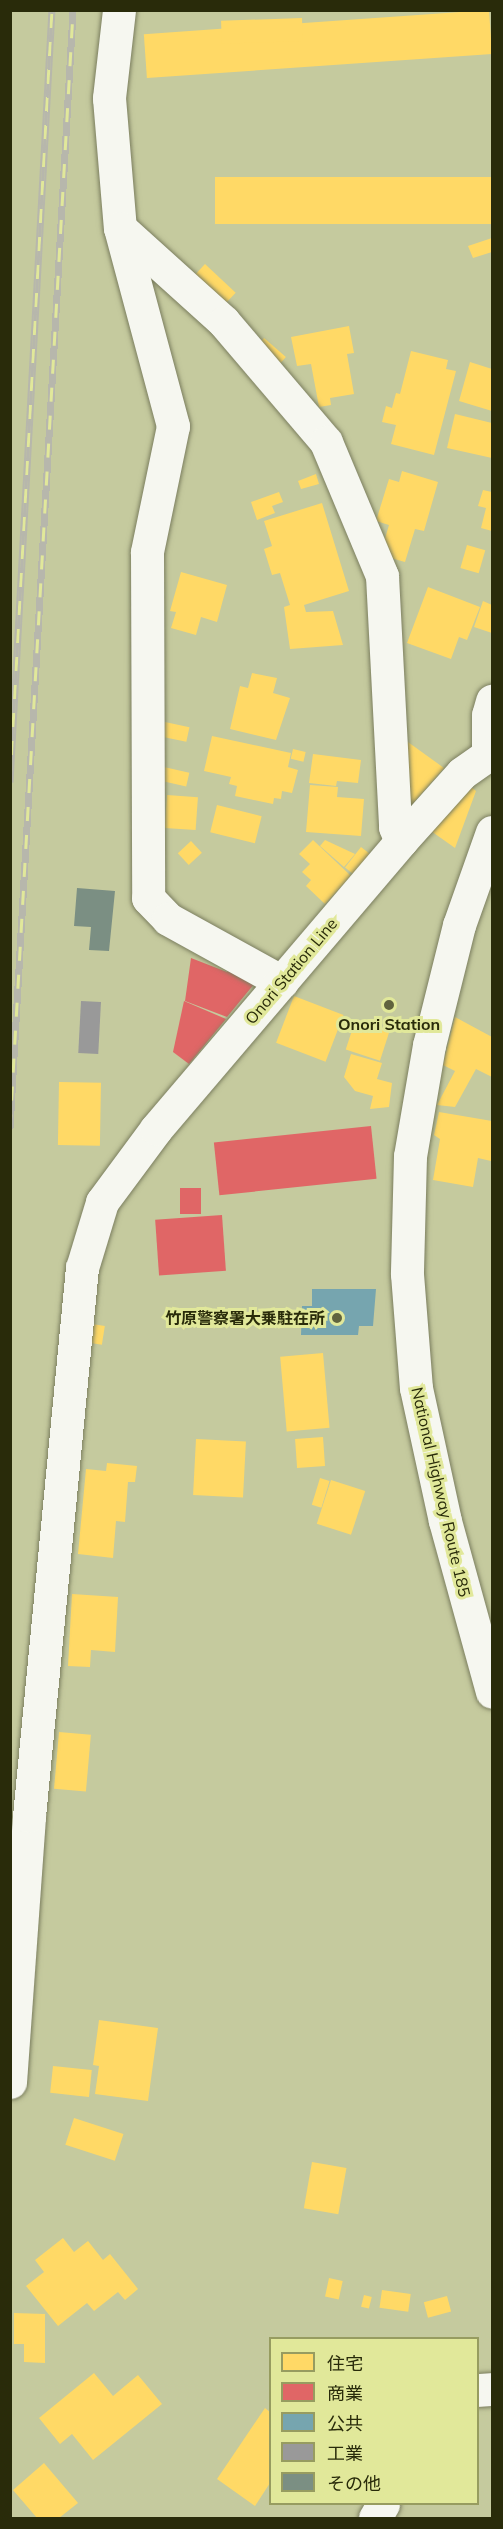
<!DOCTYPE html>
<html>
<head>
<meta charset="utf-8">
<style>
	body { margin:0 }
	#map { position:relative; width:503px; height:2529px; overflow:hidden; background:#c5ca9e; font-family:Mulish,"Noto Sans JP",sans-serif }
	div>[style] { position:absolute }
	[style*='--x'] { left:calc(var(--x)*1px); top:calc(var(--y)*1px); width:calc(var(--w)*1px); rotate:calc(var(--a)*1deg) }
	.homes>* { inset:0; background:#ffd966; transform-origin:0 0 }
	.shops>* { inset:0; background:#e06666; transform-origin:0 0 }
	.public>* { inset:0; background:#76a5af }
	.industry>* { inset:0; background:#999; transform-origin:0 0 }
	.building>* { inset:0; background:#7b8f83 }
	.roads { filter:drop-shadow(0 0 2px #7b7e5f) drop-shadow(0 0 2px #7b7e5f) }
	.minor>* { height:33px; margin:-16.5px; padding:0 16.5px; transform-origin:16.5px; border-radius:16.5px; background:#f6f7f0 }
	.major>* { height:33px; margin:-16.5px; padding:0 16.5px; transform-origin:16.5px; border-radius:16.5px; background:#f6f7f0 }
	.highway>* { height:33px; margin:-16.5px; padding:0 16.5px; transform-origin:16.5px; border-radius:16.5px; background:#f6f7f0 }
	.rail>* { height:7px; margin-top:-3.5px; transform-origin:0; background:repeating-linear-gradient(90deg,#e1e89a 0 14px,#b7b7ac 0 28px); box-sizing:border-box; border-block:2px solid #b7b7ac }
	.dots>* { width:16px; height:16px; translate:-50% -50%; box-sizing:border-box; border:3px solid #e1e89a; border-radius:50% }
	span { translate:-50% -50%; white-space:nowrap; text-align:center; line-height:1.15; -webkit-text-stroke:6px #e1e89a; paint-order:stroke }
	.street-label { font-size:16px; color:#292b0a }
	.poi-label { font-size:16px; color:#292b0a; font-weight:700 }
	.right { translate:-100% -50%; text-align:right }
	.frame { position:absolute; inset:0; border:12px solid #292b0a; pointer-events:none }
	.legend { position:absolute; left:269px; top:2337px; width:210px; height:168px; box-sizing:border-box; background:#e1e89a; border:2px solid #979c60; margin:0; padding:8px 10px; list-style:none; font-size:18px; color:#292b0a }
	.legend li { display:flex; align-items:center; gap:12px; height:30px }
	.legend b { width:30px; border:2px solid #979c60 }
</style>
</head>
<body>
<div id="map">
	<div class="homes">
		<i style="left:489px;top:10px;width:44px;height:346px;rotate:86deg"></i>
		<i style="left:302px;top:18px;width:23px;height:81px;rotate:88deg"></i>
		<i style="left:149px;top:37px;width:19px;height:13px"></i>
		<i style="left:492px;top:177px;width:47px;height:277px;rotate:90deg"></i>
		<i style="clip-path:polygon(492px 238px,492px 252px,473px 258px,468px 246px)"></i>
		<i style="left:205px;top:264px;width:42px;height:16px;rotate:43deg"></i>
		<i style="clip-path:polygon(349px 326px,354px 353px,347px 354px,354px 394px,330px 398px,331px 405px,319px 407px,311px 364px,297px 366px,291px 337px)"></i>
		<i style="left:264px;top:338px;width:29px;height:8px;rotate:41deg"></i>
		<i style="clip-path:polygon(411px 351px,448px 360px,446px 369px,456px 371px,434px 455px,391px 444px,396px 425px,382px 422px,386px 406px,392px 408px,396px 393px,400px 394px)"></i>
		<i style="clip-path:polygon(470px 362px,492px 369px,492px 411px,459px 401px)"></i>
		<i style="clip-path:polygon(455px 414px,492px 423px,492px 458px,447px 448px)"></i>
		<i style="clip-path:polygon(402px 471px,438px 482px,424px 531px,415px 529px,405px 562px,380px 555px,389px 525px,376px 521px,389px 479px,399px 482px)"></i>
		<i style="clip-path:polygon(316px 474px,319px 484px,301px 489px,298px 481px)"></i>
		<i style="clip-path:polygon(483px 490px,492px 492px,492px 531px,481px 528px,486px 508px,478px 506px)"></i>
		<i style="clip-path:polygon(279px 492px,283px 502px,272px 506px,275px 513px,257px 520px,251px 502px)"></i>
		<i style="clip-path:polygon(322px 503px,349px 591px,304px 605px,306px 612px,333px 611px,343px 645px,290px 649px,284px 607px,290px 605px,280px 573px,272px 575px,264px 549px,272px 546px,264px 521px)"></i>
		<i style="left:467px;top:545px;width:19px;height:24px;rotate:16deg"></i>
		<i style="clip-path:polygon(181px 572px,227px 585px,217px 622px,201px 617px,196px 635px,171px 628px,176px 612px,170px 611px)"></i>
		<i style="clip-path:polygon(428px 587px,480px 607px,467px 640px,459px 637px,451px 659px,407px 643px)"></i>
		<i style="clip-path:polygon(483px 601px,492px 605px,492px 633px,474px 627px)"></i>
		<i style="clip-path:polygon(252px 673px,277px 678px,273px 693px,290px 698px,276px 740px,230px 729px,240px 686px,248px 688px)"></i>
		<i style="left:165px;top:722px;width:25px;height:15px;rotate:12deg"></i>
		<i style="clip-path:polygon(212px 736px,291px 753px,288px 767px,298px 770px,292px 793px,282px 791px,281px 799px,274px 798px,273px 804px,235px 796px,237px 786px,229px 784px,231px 777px,204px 771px)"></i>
		<i style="clip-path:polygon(401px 737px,444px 768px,401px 817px)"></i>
		<i style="left:293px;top:749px;width:13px;height:10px;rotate:13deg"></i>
		<i style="clip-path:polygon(313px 754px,361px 760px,358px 783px,337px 781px,336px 786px,309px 783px)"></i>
		<i style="left:164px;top:767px;width:26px;height:14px;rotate:13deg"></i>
		<i style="clip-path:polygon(310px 785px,338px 787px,337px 797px,364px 799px,361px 836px,306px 832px)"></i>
		<i style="clip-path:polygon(470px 786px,476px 791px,455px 848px,431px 831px)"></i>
		<i style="left:167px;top:795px;width:31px;height:33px;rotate:4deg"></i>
		<i style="left:217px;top:805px;width:46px;height:28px;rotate:14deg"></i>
		<i style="clip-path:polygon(313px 840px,351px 876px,325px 904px,306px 886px,311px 880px,302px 872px,310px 864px,299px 854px)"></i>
		<i style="clip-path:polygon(325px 840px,355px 854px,344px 867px,320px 846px)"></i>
		<i style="left:191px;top:841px;width:16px;height:18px;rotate:47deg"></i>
		<i style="left:361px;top:847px;width:11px;height:26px;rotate:38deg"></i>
		<i style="left:294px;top:996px;width:53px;height:50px;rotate:21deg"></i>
		<i style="clip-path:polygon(455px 1017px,492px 1037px,492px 1077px,476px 1069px,455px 1107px,437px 1105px,455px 1071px,443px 1065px)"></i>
		<i style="left:355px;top:1021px;width:36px;height:30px;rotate:18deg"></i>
		<i style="clip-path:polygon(351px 1054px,382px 1063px,377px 1079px,392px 1083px,389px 1107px,370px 1109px,373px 1096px,355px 1091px,344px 1077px)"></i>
		<i style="left:59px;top:1082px;width:42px;height:63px;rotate:1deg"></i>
		<i style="clip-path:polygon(439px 1112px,492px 1121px,491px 1161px,478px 1158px,473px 1187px,433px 1180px,440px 1139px,434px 1135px)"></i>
		<i style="left:92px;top:1324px;width:13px;height:19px;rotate:9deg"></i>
		<i style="left:323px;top:1353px;width:75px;height:43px;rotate:85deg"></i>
		<i style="left:323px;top:1437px;width:29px;height:28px;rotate:86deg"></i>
		<i style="left:196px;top:1439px;width:50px;height:56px;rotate:3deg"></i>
		<i style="clip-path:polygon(107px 1463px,137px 1466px,135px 1482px,128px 1482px,125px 1522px,116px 1521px,113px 1558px,78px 1554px,86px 1469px,106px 1471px)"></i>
		<i style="left:320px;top:1478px;width:10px;height:28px;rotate:17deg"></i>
		<i style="left:331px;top:1480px;width:36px;height:46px;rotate:18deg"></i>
		<i style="clip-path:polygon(72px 1594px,118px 1597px,115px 1652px,91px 1650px,90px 1667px,68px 1666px)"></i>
		<i style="left:59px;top:1732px;width:32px;height:57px;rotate:5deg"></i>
		<i style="clip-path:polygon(99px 2020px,158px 2028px,148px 2101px,95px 2094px,99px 2066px,93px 2065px)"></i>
		<i style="left:53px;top:2066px;width:39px;height:27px;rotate:6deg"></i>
		<i style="left:74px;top:2118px;width:52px;height:28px;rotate:18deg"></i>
		<i style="left:312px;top:2162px;width:35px;height:47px;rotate:10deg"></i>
		<i style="clip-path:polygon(63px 2238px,74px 2252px,88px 2241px,103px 2260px,110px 2254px,138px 2289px,125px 2300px,118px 2292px,94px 2311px,87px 2303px,58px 2326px,26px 2286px,44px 2272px,35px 2260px)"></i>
		<i style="left:329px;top:2278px;width:14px;height:19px;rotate:12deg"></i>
		<i style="left:382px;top:2290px;width:29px;height:18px;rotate:8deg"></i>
		<i style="left:364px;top:2295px;width:8px;height:12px;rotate:14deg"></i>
		<i style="left:447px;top:2296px;width:16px;height:24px;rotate:75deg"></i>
		<i style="clip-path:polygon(14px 2313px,45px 2314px,45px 2363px,24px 2362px,24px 2344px,14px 2344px)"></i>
		<i style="clip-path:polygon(94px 2373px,113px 2396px,138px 2375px,162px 2404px,93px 2460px,72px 2434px,60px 2444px,39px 2418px)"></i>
		<i style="clip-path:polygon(265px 2408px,270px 2412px,270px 2483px,255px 2506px,217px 2479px)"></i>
		<i style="clip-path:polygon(44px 2463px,78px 2503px,59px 2518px,37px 2518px,13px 2490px)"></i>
	</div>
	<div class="shops">
		<i style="clip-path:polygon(191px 958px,227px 972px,232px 966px,259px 978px,227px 1017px,185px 1001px)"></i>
		<i style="clip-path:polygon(184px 1001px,226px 1019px,189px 1064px,173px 1052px)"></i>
		<i style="left:371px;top:1126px;width:53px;height:158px;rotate:84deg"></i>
		<i style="left:201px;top:1188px;width:26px;height:21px;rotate:90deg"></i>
		<i style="left:222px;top:1215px;width:56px;height:67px;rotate:86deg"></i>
	</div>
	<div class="public">
		<i style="clip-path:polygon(312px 1289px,376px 1289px,373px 1326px,359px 1326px,358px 1335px,301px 1335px,302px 1306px,312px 1306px)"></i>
	</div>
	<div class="industry">
		<i style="left:81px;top:1001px;width:20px;height:52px;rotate:3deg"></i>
	</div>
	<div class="building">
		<i style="clip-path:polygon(77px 888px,115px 891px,109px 951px,89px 950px,91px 927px,74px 926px)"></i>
	</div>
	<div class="roads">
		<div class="minor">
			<i style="--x:119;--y:10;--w:89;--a:96.5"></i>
			<i style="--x:109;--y:98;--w:130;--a:85.2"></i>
			<i style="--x:120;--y:228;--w:205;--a:75"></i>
			<i style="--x:173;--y:426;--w:129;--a:101.7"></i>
			<i style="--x:147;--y:552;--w:346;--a:89.8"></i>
			<i style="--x:148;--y:898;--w:29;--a:46"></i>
			<i style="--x:168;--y:919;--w:130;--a:28.9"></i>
			<i style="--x:120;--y:228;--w:140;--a:42.1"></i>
			<i style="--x:224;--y:322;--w:157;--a:49.6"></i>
			<i style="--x:326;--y:442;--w:145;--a:67.3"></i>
			<i style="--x:382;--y:576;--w:251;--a:87"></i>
			<i style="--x:395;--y:827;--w:15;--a:67"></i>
			<i style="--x:488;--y:753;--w:38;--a:-90"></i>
			<i style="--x:488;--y:715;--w:15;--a:-74"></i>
			<i style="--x:10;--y:2082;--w:267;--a:-85.9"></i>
			<i style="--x:29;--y:1816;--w:551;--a:-84.48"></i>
			<i style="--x:82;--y:1268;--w:69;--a:-73.1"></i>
			<i style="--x:478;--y:2390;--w:14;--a:-4"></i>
			<i style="--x:375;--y:2518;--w:16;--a:-60"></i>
		</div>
		<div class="major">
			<i style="--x:102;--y:1202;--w:91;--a:-53.5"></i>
			<i style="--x:156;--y:1129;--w:378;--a:-49.6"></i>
			<i style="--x:401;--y:841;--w:91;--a:-48.1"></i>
			<i style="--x:462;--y:773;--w:37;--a:-35"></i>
		</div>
		<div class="highway">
			<i style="--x:492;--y:832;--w:99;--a:109.5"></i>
			<i style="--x:459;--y:925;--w:124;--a:104"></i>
			<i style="--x:429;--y:1045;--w:113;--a:99.7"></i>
			<i style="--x:410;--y:1156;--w:118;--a:91.5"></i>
			<i style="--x:407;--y:1274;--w:114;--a:85.5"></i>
			<i style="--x:416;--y:1388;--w:136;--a:77.7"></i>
			<i style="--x:445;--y:1521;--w:177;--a:74.6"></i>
		</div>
	</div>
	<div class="rail">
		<i style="--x:10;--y:782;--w:773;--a:-86.89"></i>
		<i style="--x:10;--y:1128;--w:1120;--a:-86.77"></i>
	</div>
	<div class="dots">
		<i style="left:389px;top:1005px;background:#60633e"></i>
		<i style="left:337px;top:1318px;background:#60633e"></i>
	</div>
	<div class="street-label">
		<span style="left:291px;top:971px;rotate:-50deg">Onori Station Line</span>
		<span style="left:441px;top:1492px;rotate:77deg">National Highway Route 185</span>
	</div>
	<div class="poi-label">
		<span style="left:389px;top:1024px">Onori Station</span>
		<span class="right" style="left:325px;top:1318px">竹原警察署大乗駐在所</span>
	</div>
	<div class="frame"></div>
	<ul class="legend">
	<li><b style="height:16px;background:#ffd966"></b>住宅</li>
	<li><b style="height:16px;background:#e06666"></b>商業</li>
	<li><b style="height:16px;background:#76a5af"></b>公共</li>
	<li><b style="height:16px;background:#999"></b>工業</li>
	<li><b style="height:16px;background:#7b8f83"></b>その他</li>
	</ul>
</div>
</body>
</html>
